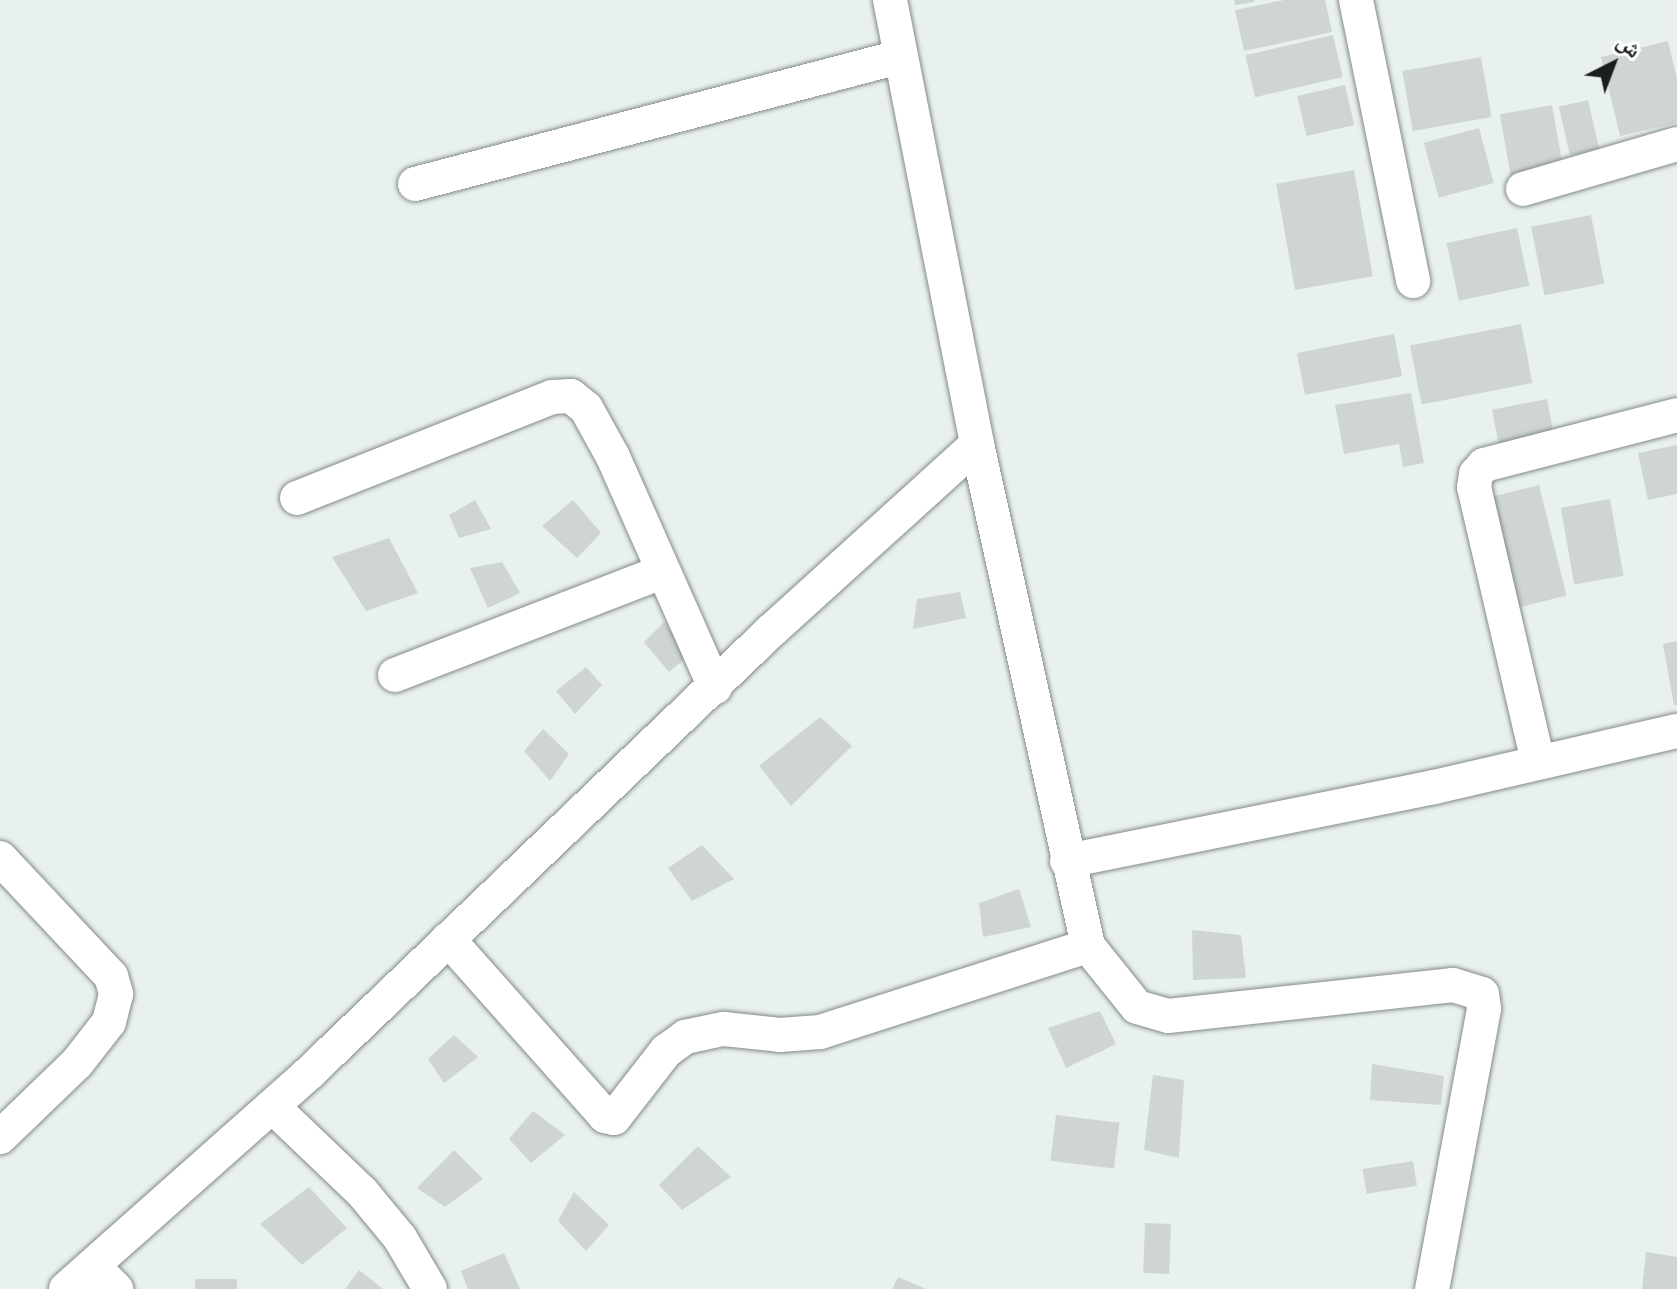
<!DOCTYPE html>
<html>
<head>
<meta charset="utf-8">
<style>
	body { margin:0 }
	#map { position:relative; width:1677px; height:1289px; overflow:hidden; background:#e9f1ef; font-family:Figtree,"Noto Naskh Arabic",sans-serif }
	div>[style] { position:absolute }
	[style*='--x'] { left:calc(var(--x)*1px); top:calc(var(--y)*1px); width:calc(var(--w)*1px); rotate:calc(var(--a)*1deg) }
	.building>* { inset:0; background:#ced5d3; transform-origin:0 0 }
	.roads { filter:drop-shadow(0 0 2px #838a88) drop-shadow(0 0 2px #838a88) }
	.minor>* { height:34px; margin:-17px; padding:0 17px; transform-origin:17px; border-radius:17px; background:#fff }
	span { translate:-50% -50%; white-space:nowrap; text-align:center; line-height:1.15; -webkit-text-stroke:6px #fff; paint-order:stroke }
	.north { position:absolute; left:1573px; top:24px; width:80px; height:80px; -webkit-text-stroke:6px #fff; paint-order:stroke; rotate:42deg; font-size:22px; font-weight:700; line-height:32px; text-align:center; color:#1b1e1d }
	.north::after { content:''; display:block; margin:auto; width:28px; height:36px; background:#1b1e1d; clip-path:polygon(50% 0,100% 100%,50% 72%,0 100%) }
</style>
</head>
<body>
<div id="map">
	<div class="building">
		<i style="clip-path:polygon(1234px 0,1254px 0,1254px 2px,1235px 5px)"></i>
		<i style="clip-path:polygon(1284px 0,1325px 0,1332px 32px,1244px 51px,1235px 10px)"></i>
		<i style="left:1333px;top:35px;width:43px;height:90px;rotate:77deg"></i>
		<i style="clip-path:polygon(1668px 41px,1677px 79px,1677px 123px,1620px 136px,1601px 57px)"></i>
		<i style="left:1481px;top:57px;width:61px;height:80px;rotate:80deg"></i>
		<i style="left:1345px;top:85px;width:41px;height:49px;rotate:77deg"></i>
		<i style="left:1588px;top:100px;width:50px;height:30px;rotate:77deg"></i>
		<i style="left:1552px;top:105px;width:66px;height:53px;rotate:80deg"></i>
		<i style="left:1479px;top:128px;width:57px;height:57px;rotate:75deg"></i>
		<i style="left:1354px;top:170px;width:108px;height:79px;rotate:80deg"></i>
		<i style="left:1591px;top:215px;width:70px;height:61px;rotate:79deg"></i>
		<i style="left:1517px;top:228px;width:59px;height:72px;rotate:78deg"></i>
		<i style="left:1521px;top:324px;width:60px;height:113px;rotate:79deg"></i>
		<i style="left:1394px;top:334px;width:43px;height:99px;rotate:79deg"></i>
		<i style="clip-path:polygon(1411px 393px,1424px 463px,1403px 467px,1399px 444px,1344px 454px,1335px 405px)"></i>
		<i style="left:1547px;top:399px;width:36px;height:56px;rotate:79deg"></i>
		<i style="clip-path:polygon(1677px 445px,1677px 494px,1648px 500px,1638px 453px)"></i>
		<i style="left:1539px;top:485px;width:114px;height:49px;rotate:76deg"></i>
		<i style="left:1610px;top:499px;width:78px;height:50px;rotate:80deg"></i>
		<i style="clip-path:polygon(475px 500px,491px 529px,459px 538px,449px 515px)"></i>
		<i style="clip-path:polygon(573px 500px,601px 533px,577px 558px,542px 526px)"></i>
		<i style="clip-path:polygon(389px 538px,418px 593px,366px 611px,332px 557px)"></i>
		<i style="clip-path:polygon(502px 562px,520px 593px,488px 608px,470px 568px)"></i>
		<i style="clip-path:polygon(960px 592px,966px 618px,913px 629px,917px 599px)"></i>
		<i style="clip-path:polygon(664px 622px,688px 656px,669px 672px,644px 642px)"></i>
		<i style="clip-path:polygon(1677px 641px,1677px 705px,1674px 705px,1663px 644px)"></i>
		<i style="clip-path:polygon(586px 667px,602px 685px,575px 714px,556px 691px)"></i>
		<i style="clip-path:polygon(820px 717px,852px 746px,791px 806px,759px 766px)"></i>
		<i style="clip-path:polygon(543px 729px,569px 754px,550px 781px,524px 751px)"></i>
		<i style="clip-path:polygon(702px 845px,734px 879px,692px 901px,668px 868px)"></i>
		<i style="clip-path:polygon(1019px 889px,1031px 927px,983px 937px,979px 903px)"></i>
		<i style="clip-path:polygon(1192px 930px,1241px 935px,1246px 978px,1193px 980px)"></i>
		<i style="clip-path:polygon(1100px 1011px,1116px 1044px,1066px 1068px,1048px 1028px)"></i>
		<i style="clip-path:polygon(454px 1035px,478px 1057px,444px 1083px,428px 1059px)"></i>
		<i style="clip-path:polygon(1372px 1064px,1444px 1076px,1441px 1105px,1370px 1100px)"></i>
		<i style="clip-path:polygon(1153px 1075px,1184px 1080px,1179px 1158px,1144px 1150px)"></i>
		<i style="clip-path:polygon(533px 1111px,565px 1135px,531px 1163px,509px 1139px)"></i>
		<i style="left:1056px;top:1115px;width:64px;height:46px;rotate:7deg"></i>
		<i style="clip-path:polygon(698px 1146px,731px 1177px,682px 1210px,659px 1185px)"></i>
		<i style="clip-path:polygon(454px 1150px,483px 1179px,445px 1207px,417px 1188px)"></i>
		<i style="left:1413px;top:1161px;width:25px;height:51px;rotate:81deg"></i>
		<i style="clip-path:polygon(309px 1187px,347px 1228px,302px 1265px,260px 1224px)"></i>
		<i style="clip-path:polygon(574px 1192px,609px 1225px,586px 1251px,558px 1221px)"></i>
		<i style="left:1145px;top:1223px;width:26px;height:50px;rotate:2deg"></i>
		<i style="clip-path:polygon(1646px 1252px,1677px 1257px,1677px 1289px,1642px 1289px)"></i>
		<i style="clip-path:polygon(504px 1253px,520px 1289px,468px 1289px,461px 1271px)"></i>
		<i style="clip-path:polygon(359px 1270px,383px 1289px,345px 1289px)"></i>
		<i style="clip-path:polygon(898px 1277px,926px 1289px,892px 1289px)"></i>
		<i style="left:195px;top:1279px;width:42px;height:10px"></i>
	</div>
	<div class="roads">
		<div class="minor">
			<i style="--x:890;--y:0;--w:452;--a:78.9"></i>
			<i style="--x:977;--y:444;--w:514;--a:77.53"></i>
			<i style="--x:1088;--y:946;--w:78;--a:51.2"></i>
			<i style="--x:1137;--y:1007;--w:32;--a:16"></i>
			<i style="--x:1168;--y:1016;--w:287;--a:-6.2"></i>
			<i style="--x:1453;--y:985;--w:30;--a:17"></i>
			<i style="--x:1482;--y:994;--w:15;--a:82"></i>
			<i style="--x:1484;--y:1009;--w:285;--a:100.5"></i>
			<i style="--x:1356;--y:0;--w:287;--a:78.5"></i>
			<i style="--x:415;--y:184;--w:500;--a:-14.7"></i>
			<i style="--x:1523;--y:189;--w:160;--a:-16.3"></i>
			<i style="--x:297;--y:498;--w:274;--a:-21.6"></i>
			<i style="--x:552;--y:397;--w:19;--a:-3"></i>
			<i style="--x:571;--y:396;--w:19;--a:39"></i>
			<i style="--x:586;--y:408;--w:56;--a:61.1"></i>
			<i style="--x:613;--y:457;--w:252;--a:66.1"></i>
			<i style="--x:395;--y:675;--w:286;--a:-21.1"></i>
			<i style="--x:1538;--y:762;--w:282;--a:-103.1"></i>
			<i style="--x:1474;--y:487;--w:13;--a:-81"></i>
			<i style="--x:1476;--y:474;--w:12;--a:-48"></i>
			<i style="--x:1484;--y:465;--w:199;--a:-14.5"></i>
			<i style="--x:0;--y:858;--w:162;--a:46.8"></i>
			<i style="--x:111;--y:976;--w:19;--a:74"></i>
			<i style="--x:116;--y:994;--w:29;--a:104"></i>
			<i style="--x:109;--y:1022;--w:52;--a:128"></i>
			<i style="--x:77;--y:1063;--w:107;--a:136.1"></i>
			<i style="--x:1067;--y:861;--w:374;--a:-11.4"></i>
			<i style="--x:1434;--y:787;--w:249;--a:-13"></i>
			<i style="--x:448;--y:939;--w:237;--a:48.4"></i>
			<i style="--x:605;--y:1116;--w:9;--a:13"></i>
			<i style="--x:614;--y:1118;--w:85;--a:-52.2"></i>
			<i style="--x:666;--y:1051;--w:24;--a:-36"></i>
			<i style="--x:685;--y:1037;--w:40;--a:-12"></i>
			<i style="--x:724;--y:1029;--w:56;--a:6.1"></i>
			<i style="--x:780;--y:1035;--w:40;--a:-4.3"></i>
			<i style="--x:820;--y:1032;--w:281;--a:-17.8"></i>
			<i style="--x:272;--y:1106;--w:124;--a:43.7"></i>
			<i style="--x:362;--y:1192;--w:60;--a:50.4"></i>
			<i style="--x:400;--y:1238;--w:59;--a:59.5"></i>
			<i style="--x:93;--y:1266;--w:33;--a:45"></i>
			<i style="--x:66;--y:1289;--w:324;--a:-41.6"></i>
			<i style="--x:308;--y:1074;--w:641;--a:-43.74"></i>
			<i style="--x:771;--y:631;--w:278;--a:-42.2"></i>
		</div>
	</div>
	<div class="north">ش</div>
</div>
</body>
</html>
